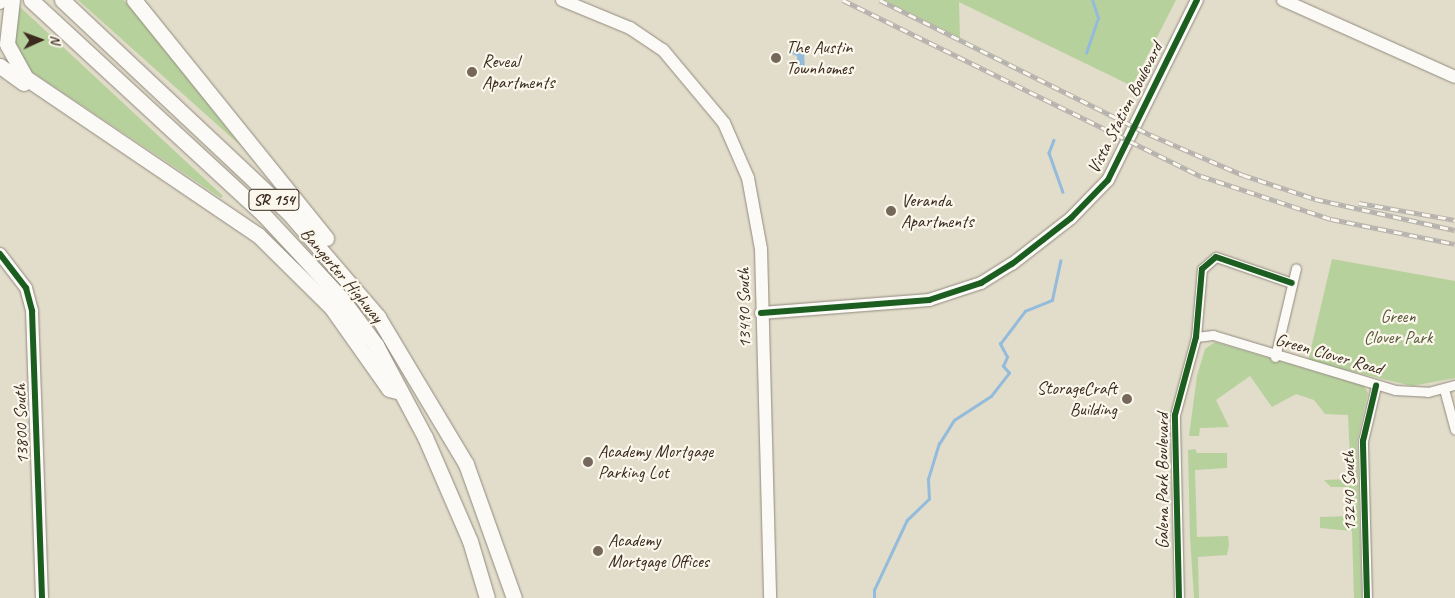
<!DOCTYPE html>
<html>
<head>
<meta charset="utf-8">
<style>
	body { margin:0 }
	#map { position:relative; width:1455px; height:598px; overflow:hidden; background:#e2dcca; font-family:Caveat,sans-serif }
	div>[style] { position:absolute }
	[style*='--x'] { left:calc(var(--x)*1px); top:calc(var(--y)*1px); width:calc(var(--w)*1px); rotate:calc(var(--a)*1deg) }
	.green>* { inset:0; background:#b7d19d }
	.water>* { inset:0; background:#93bbdb }
	.stream>* { height:2.5px; margin:-1.25px; padding:0 1.25px; transform-origin:1.25px; border-radius:1.25px; background:#93bbdb }
	.roads { filter:drop-shadow(0 0 1px #908a7e) drop-shadow(0 0 1px #908a7e) }
	.street>* { height:9px; margin:-4.5px; padding:0 4.5px; transform-origin:4.5px; border-radius:4.5px; background:#fbfaf7 }
	.secondary>* { height:12px; margin:-6px; padding:0 6px; transform-origin:6px; border-radius:6px; background:#fbfaf7 }
	.highway>* { height:15px; margin:-7.5px; padding:0 7.5px; transform-origin:7.5px; border-radius:7.5px; background:#fbfaf7 }
	.rail>* { height:4.5px; margin-top:-2.25px; transform-origin:0; background:repeating-linear-gradient(90deg,#fbf7ec 0 8px,#b5b2ae 0 16px); box-sizing:border-box; border-block:1px solid #b5b2ae }
	.cycleway>* { height:6px; margin:-3px; padding:0 3px; transform-origin:3px; border-radius:3px; background:#1b5e20 }
	.dots>* { width:14px; height:14px; translate:-50% -50%; box-sizing:border-box; border:2px solid #fbf7ec; border-radius:50% }
	span { translate:-50% -50%; white-space:nowrap; text-align:center; line-height:1.15; -webkit-text-stroke:4.5px #fbf7ec; paint-order:stroke }
	.shield-label span { padding:1px 4px; background:#fbf7ec; border:1px solid; border-radius:4px; -webkit-text-stroke-width:0 }
	.shield-label { font-size:16px; color:#3b2a1e; font-weight:700 }
	.poi-label { font-size:18px; color:#3b2a1e }
	.left { translate:0 -50%; text-align:left }
	.right { translate:-100% -50%; text-align:right }
	.street-label { font-size:18px; color:#3b2a1e }
	.park-label { font-size:18px; color:#565939 }
	.north { position:absolute; left:15px; top:15px; width:50px; height:50px; -webkit-text-stroke:4px #fbf7ec; paint-order:stroke; rotate:88deg; font-size:14px; font-weight:700; line-height:20px; text-align:center; color:#3b2a1e }
	.north::after { content:''; display:block; margin:auto; width:18px; height:22px; background:#3b2a1e; clip-path:polygon(50% 0,100% 100%,50% 72%,0 100%) }
</style>
</head>
<body>
<div id="map">
	<div class="green">
		<i style="clip-path:polygon(78px 0,123px 0,132px 8px,241px 146px)"></i>
		<i style="clip-path:polygon(882px 0,1176px 0,1132px 86px,959px 2px,960px 39px)"></i>
		<i style="clip-path:polygon(18px 5px,223px 196px,221px 198px,26px 68px,14px 45px)"></i>
		<i style="clip-path:polygon(1332px 259px,1455px 281px,1455px 378px,1412px 386px,1308px 361px)"></i>
		<i style="clip-path:polygon(1215px 342px,1364px 386px,1368px 393px,1357px 442px,1362px 598px,1354px 598px,1352px 531px,1320px 528px,1320px 517px,1350px 516px,1349px 487px,1331px 487px,1324px 480px,1351px 479px,1348px 415px,1325px 414px,1314px 400px,1296px 394px,1272px 407px,1250px 376px,1216px 400px,1229px 427px,1200px 428px,1199px 436px,1189px 436px,1197px 376px,1205px 349px)"></i>
		<i style="clip-path:polygon(1195px 449px,1197px 453px,1227px 453px,1227px 468px,1195px 470px,1197px 537px,1228px 536px,1229px 545px,1227px 555px,1198px 557px,1199px 598px,1194px 598px,1190px 537px,1188px 450px)"></i>
	</div>
	<div class="water">
		<i style="clip-path:polygon(791px 47px,804px 53px,805px 68px,798px 69px,797px 56px,787px 52px)"></i>
	</div>
	<div class="stream">
		<i style="--x:1086;--y:53;--w:37;--a:-71"></i>
		<i style="--x:1098;--y:18;--w:19;--a:-108"></i>
		<i style="--x:1054;--y:140;--w:14;--a:111"></i>
		<i style="--x:1049;--y:153;--w:41;--a:70.3"></i>
		<i style="--x:874;--y:598;--w:8;--a:-90"></i>
		<i style="--x:874;--y:590;--w:77;--a:-64.8"></i>
		<i style="--x:907;--y:520;--w:30;--a:-44"></i>
		<i style="--x:929;--y:499;--w:20;--a:-93"></i>
		<i style="--x:928;--y:479;--w:37;--a:-73"></i>
		<i style="--x:939;--y:444;--w:28;--a:-58"></i>
		<i style="--x:954;--y:420;--w:44;--a:-33"></i>
		<i style="--x:991;--y:396;--w:29;--a:-52"></i>
		<i style="--x:1009;--y:373;--w:9;--a:-131"></i>
		<i style="--x:1003;--y:366;--w:10;--a:-66"></i>
		<i style="--x:1007;--y:357;--w:15;--a:-118"></i>
		<i style="--x:1000;--y:344;--w:41;--a:-52.9"></i>
		<i style="--x:1025;--y:311;--w:29;--a:-22"></i>
		<i style="--x:1052;--y:300;--w:40;--a:-78"></i>
	</div>
	<div class="roads">
		<div class="street">
			<i style="--x:1196;--y:337;--w:17;--a:-7"></i>
			<i style="--x:1213;--y:335;--w:190;--a:16.8"></i>
			<i style="--x:1395;--y:390;--w:33;--a:3"></i>
			<i style="--x:1428;--y:392;--w:28;--a:-15"></i>
			<i style="--x:1275;--y:357;--w:91;--a:-76.7"></i>
			<i style="--x:1444;--y:389;--w:42;--a:75"></i>
			<i style="--x:1179;--y:598;--w:183;--a:-91.3"></i>
			<i style="--x:1175;--y:415;--w:81;--a:-74.9"></i>
			<i style="--x:1196;--y:337;--w:68;--a:-85"></i>
			<i style="--x:1202;--y:269;--w:18;--a:-41"></i>
			<i style="--x:1216;--y:257;--w:80;--a:18.9"></i>
			<i style="--x:1367;--y:598;--w:157;--a:-91.5"></i>
			<i style="--x:1363;--y:441;--w:57;--a:-76.7"></i>
		</div>
		<div class="secondary">
			<i style="--x:562;--y:0;--w:74;--a:22.4"></i>
			<i style="--x:630;--y:28;--w:40;--a:34"></i>
			<i style="--x:663;--y:50;--w:95;--a:50.1"></i>
			<i style="--x:724;--y:123;--w:60;--a:66.4"></i>
			<i style="--x:748;--y:178;--w:72;--a:79.6"></i>
			<i style="--x:761;--y:249;--w:349;--a:88.5"></i>
			<i style="--x:1283;--y:0;--w:188;--a:24.1"></i>
			<i style="--x:0;--y:3;--w:4;--a:-45"></i>
			<i style="--x:0;--y:254;--w:43;--a:52.6"></i>
			<i style="--x:26;--y:288;--w:24;--a:75"></i>
			<i style="--x:32;--y:311;--w:287;--a:88"></i>
			<i style="--x:761;--y:313;--w:169;--a:-4.4"></i>
			<i style="--x:929;--y:300;--w:55;--a:-18.1"></i>
			<i style="--x:981;--y:283;--w:36;--a:-32"></i>
			<i style="--x:1012;--y:264;--w:75;--a:-37.9"></i>
			<i style="--x:1071;--y:218;--w:53;--a:-45.8"></i>
			<i style="--x:1108;--y:180;--w:201;--a:-63.7"></i>
		</div>
		<div class="highway">
			<i style="--x:12;--y:0;--w:44;--a:96.5"></i>
			<i style="--x:7;--y:44;--w:39;--a:61"></i>
			<i style="--x:26;--y:78;--w:280;--a:34.1"></i>
			<i style="--x:258;--y:235;--w:103;--a:44.6"></i>
			<i style="--x:331;--y:307;--w:100;--a:54.7"></i>
			<i style="--x:389;--y:389;--w:12;--a:14"></i>
			<i style="--x:31;--y:0;--w:316;--a:42.7"></i>
			<i style="--x:263;--y:214;--w:115;--a:47.1"></i>
			<i style="--x:341;--y:298;--w:59;--a:53.3"></i>
			<i style="--x:376;--y:345;--w:104;--a:62"></i>
			<i style="--x:425;--y:437;--w:113;--a:66.6"></i>
			<i style="--x:470;--y:541;--w:59;--a:73.4"></i>
			<i style="--x:62;--y:0;--w:311;--a:43.2"></i>
			<i style="--x:289;--y:213;--w:137;--a:49.4"></i>
			<i style="--x:378;--y:317;--w:171;--a:59.1"></i>
			<i style="--x:466;--y:464;--w:142;--a:70.3"></i>
			<i style="--x:134;--y:0;--w:306;--a:51.1"></i>
			<i style="--x:0;--y:66;--w:29;--a:36"></i>
		</div>
	</div>
	<div class="rail">
		<i style="--x:843;--y:0;--w:399;--a:26.2"></i>
		<i style="--x:1201;--y:176;--w:137;--a:18.3"></i>
		<i style="--x:1331;--y:219;--w:126;--a:11.4"></i>
		<i style="--x:880;--y:0;--w:303;--a:26.5"></i>
		<i style="--x:1151;--y:135;--w:100;--a:23.5"></i>
		<i style="--x:1243;--y:175;--w:76;--a:18.4"></i>
		<i style="--x:1315;--y:199;--w:143;--a:12.5"></i>
		<i style="--x:1359;--y:203;--w:97;--a:10"></i>
	</div>
	<div class="cycleway">
		<i style="--x:0;--y:254;--w:43;--a:52.6"></i>
		<i style="--x:26;--y:288;--w:24;--a:75"></i>
		<i style="--x:32;--y:311;--w:287;--a:88"></i>
		<i style="--x:761;--y:313;--w:169;--a:-4.4"></i>
		<i style="--x:929;--y:300;--w:55;--a:-18.1"></i>
		<i style="--x:981;--y:283;--w:36;--a:-32"></i>
		<i style="--x:1012;--y:264;--w:75;--a:-37.9"></i>
		<i style="--x:1071;--y:218;--w:53;--a:-45.8"></i>
		<i style="--x:1108;--y:180;--w:201;--a:-63.7"></i>
		<i style="--x:1179;--y:598;--w:183;--a:-91.3"></i>
		<i style="--x:1175;--y:415;--w:81;--a:-74.9"></i>
		<i style="--x:1196;--y:337;--w:68;--a:-85"></i>
		<i style="--x:1202;--y:269;--w:18;--a:-41"></i>
		<i style="--x:1216;--y:257;--w:80;--a:18.9"></i>
		<i style="--x:1367;--y:598;--w:157;--a:-91.5"></i>
		<i style="--x:1363;--y:441;--w:57;--a:-76.7"></i>
	</div>
	<div class="dots">
		<i style="left:776px;top:58px;background:#75685a"></i>
		<i style="left:472px;top:72px;background:#75685a"></i>
		<i style="left:891px;top:211px;background:#75685a"></i>
		<i style="left:1127px;top:399px;background:#75685a"></i>
		<i style="left:588px;top:462px;background:#75685a"></i>
		<i style="left:598px;top:551px;background:#75685a"></i>
	</div>
	<div class="shield-label">
		<span style="left:274px;top:200px">SR 154</span>
	</div>
	<div class="poi-label">
		<span class="left" style="left:786px;top:58px">The Austin<br>Townhomes</span>
		<span class="left" style="left:482px;top:72px">Reveal<br>Apartments</span>
		<span class="left" style="left:901px;top:211px">Veranda<br>Apartments</span>
		<span class="right" style="left:1117px;top:399px">StorageCraft<br>Building</span>
		<span class="left" style="left:598px;top:462px">Academy Mortgage<br>Parking Lot</span>
		<span class="left" style="left:608px;top:551px">Academy<br>Mortgage Offices</span>
	</div>
	<div class="street-label">
		<span style="left:1125px;top:108px;rotate:-63deg">Vista Station Boulevard</span>
		<span style="left:342px;top:275px;rotate:50deg">Bangerter Highway</span>
		<span style="left:744px;top:308px;rotate:-91deg">13490 South</span>
		<span style="left:1329px;top:354px;rotate:16deg">Green Clover Road</span>
		<span style="left:21px;top:424px;rotate:-92deg">13800 South</span>
		<span style="left:1162px;top:481px;rotate:-90deg">Galena Park Boulevard</span>
		<span style="left:1349px;top:491px;rotate:-91deg">13240 South</span>
	</div>
	<div class="park-label">
		<span style="left:1398px;top:327px">Green<br>Clover Park</span>
	</div>
	<div class="north">N</div>
</div>
</body>
</html>
